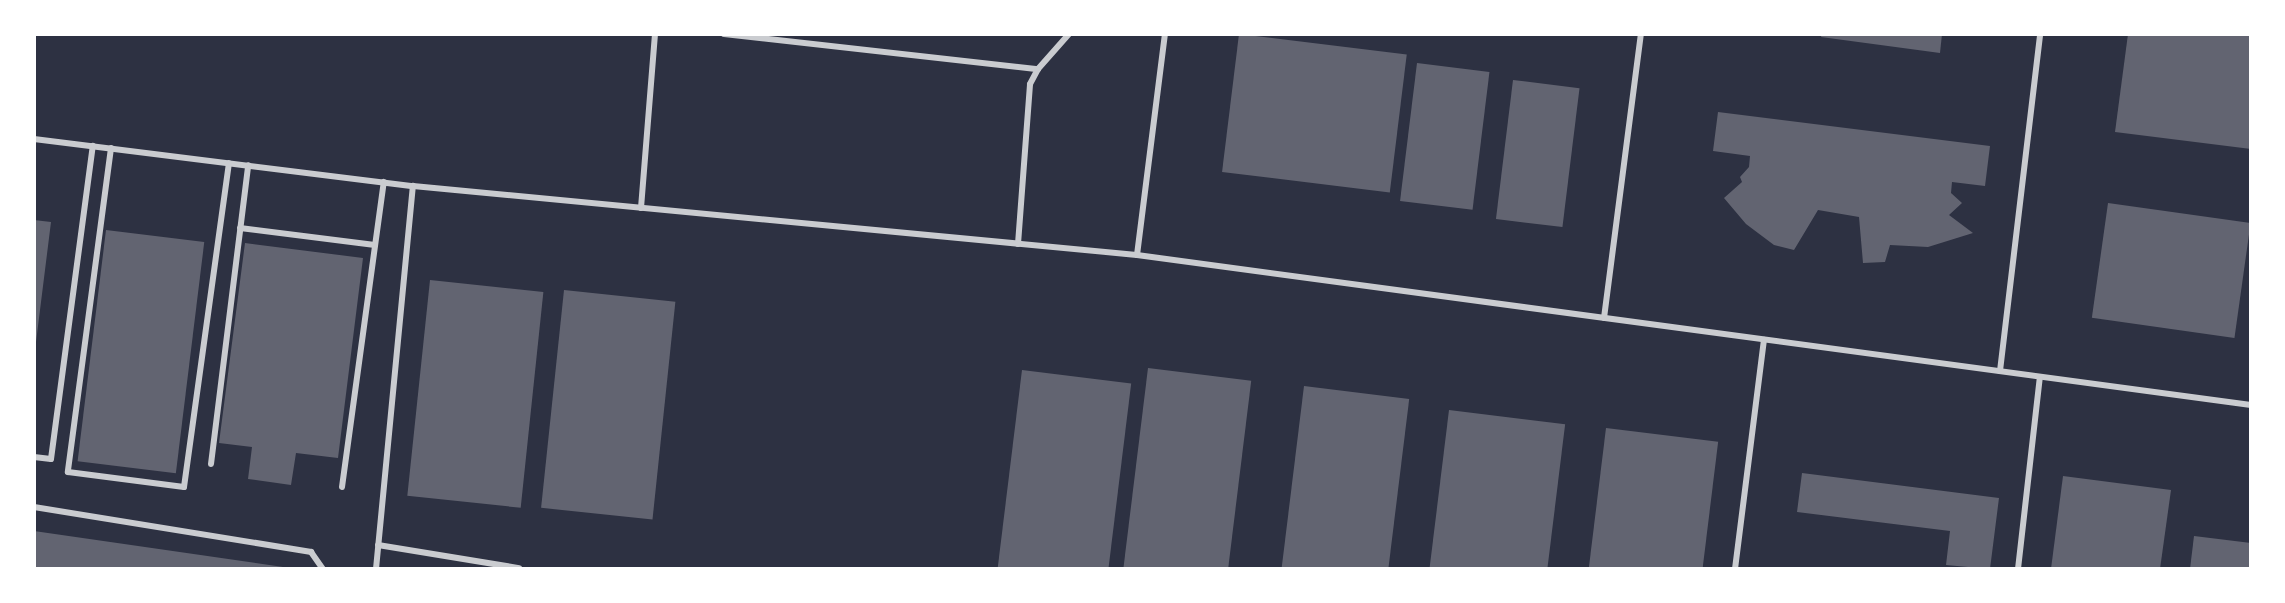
<!DOCTYPE html>
<html>
<head>
<meta charset="utf-8">
<style>
	body { margin:0 }
	#map { position:relative; width:2285px; height:603px; overflow:hidden; background:#2d3142; font-family:"Fira Sans",sans-serif }
	div>[style] { position:absolute }
	[style*='--x'] { left:calc(var(--x)*1px); top:calc(var(--y)*1px); width:calc(var(--w)*1px); rotate:calc(var(--a)*1deg) }
	.building>* { inset:0; background:#626471; transform-origin:0 0 }
	.service>* { height:6px; margin:-3px; padding:0 3px; transform-origin:3px; border-radius:3px; background:#caccd0 }
	span { translate:-50% -50%; white-space:nowrap; text-align:center; line-height:1.15; -webkit-text-stroke:6px #fff; paint-order:stroke }
	.frame { position:absolute; inset:0; border:36px solid #fff; pointer-events:none }
</style>
</head>
<body>
<div id="map">
	<div class="building">
		<i style="left:1239px;top:34px;width:169px;height:139px;rotate:7deg"></i>
		<i style="clip-path:polygon(1822px 34px,1942px 34px,1940px 53px,1821px 37px)"></i>
		<i style="clip-path:polygon(2128px 34px,2251px 34px,2251px 149px,2115px 132px)"></i>
		<i style="left:1417px;top:63px;width:73px;height:139px;rotate:7deg"></i>
		<i style="left:1513px;top:80px;width:67px;height:140px;rotate:7deg"></i>
		<i style="clip-path:polygon(1718px 112px,1990px 146px,1985px 186px,1952px 182px,1951px 193px,1962px 203px,1949px 215px,1973px 233px,1928px 247px,1890px 245px,1885px 262px,1863px 263px,1859px 217px,1818px 210px,1794px 250px,1774px 245px,1746px 224px,1724px 198px,1742px 182px,1740px 177px,1749px 167px,1750px 156px,1713px 151px)"></i>
		<i style="left:2108px;top:203px;width:144px;height:116px;rotate:8deg"></i>
		<i style="clip-path:polygon(34px 220px,51px 222px,36px 342px,34px 341px)"></i>
		<i style="left:106px;top:230px;width:99px;height:233px;rotate:7deg"></i>
		<i style="clip-path:polygon(245px 243px,363px 258px,338px 458px,296px 453px,291px 485px,248px 479px,252px 447px,219px 443px)"></i>
		<i style="left:430px;top:280px;width:114px;height:217px;rotate:6deg"></i>
		<i style="left:564px;top:290px;width:112px;height:219px;rotate:6deg"></i>
		<i style="left:1148px;top:368px;width:104px;height:203px;rotate:7deg"></i>
		<i style="left:1022px;top:370px;width:110px;height:201px;rotate:7deg"></i>
		<i style="left:1304px;top:386px;width:106px;height:184px;rotate:7deg"></i>
		<i style="left:1449px;top:410px;width:117px;height:160px;rotate:7deg"></i>
		<i style="left:1606px;top:428px;width:113px;height:142px;rotate:7deg"></i>
		<i style="clip-path:polygon(1802px 473px,1999px 498px,1990px 569px,1946px 565px,1950px 531px,1797px 512px)"></i>
		<i style="clip-path:polygon(2063px 476px,2171px 490px,2160px 569px,2051px 569px)"></i>
		<i style="clip-path:polygon(34px 531px,283px 567px,283px 569px,34px 569px)"></i>
		<i style="clip-path:polygon(2194px 536px,2251px 543px,2251px 569px,2190px 569px)"></i>
	</div>
	<div class="service">
		<i style="--x:724;--y:34;--w:316;--a:6.4"></i>
		<i style="--x:34;--y:139;--w:382;--a:7.1"></i>
		<i style="--x:413;--y:186;--w:727;--a:5.44"></i>
		<i style="--x:1137;--y:255;--w:1124;--a:7.67"></i>
		<i style="--x:111;--y:148;--w:327;--a:97.6"></i>
		<i style="--x:68;--y:472;--w:117;--a:7.4"></i>
		<i style="--x:184;--y:487;--w:327;--a:-82.1"></i>
		<i style="--x:641;--y:208;--w:175;--a:-85.4"></i>
		<i style="--x:240;--y:228;--w:136;--a:7.2"></i>
		<i style="--x:1018;--y:244;--w:160;--a:-85.7"></i>
		<i style="--x:1030;--y:84;--w:17;--a:-62"></i>
		<i style="--x:1038;--y:69;--w:47;--a:-48.5"></i>
		<i style="--x:1137;--y:255;--w:223;--a:-82.8"></i>
		<i style="--x:1604;--y:318;--w:286;--a:-82.6"></i>
		<i style="--x:2000;--y:371;--w:339;--a:-83.2"></i>
		<i style="--x:34;--y:457;--w:17;--a:7"></i>
		<i style="--x:51;--y:459;--w:316;--a:-82.4"></i>
		<i style="--x:211;--y:464;--w:301;--a:-82.9"></i>
		<i style="--x:342;--y:487;--w:308;--a:-82.2"></i>
		<i style="--x:34;--y:507;--w:281;--a:9.2"></i>
		<i style="--x:311;--y:552;--w:21;--a:55"></i>
		<i style="--x:378;--y:545;--w:143;--a:9.3"></i>
		<i style="--x:376;--y:569;--w:385;--a:-84.5"></i>
		<i style="--x:1735;--y:569;--w:231;--a:-82.8"></i>
		<i style="--x:2018;--y:569;--w:193;--a:-83.5"></i>
	</div>
	<div class="frame"></div>
</div>
</body>
</html>
